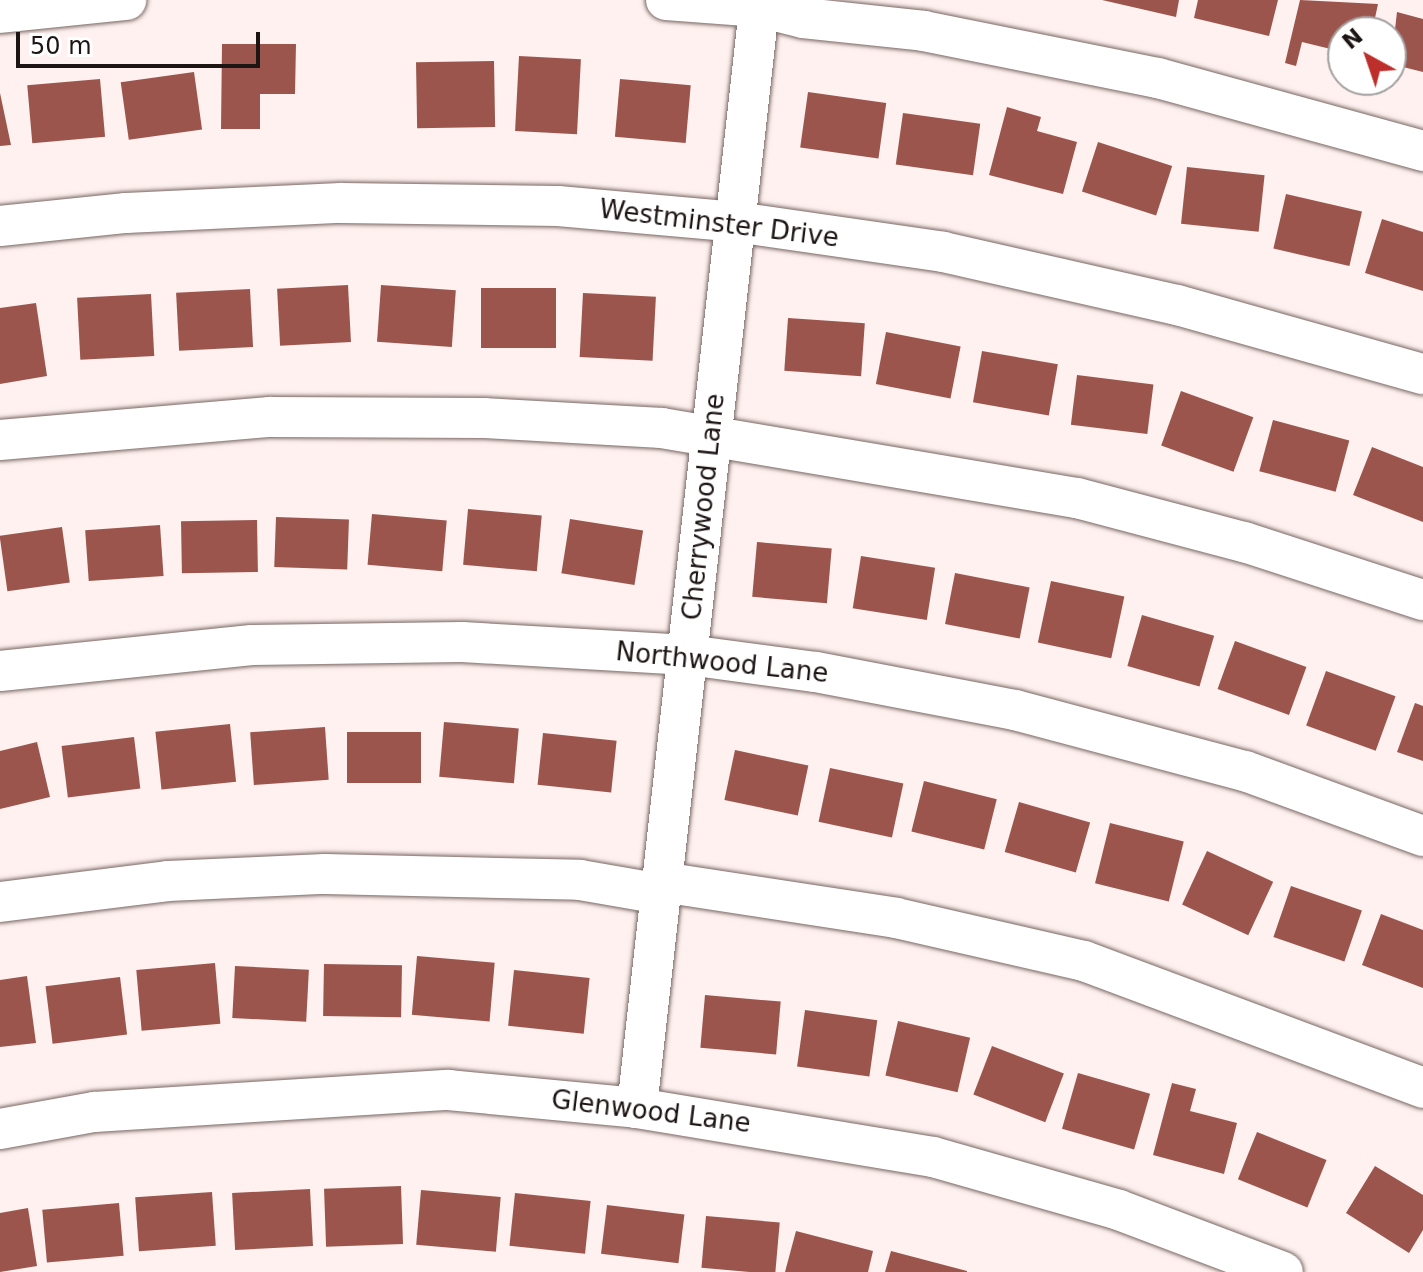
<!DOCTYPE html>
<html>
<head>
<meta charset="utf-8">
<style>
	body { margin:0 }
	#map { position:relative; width:1423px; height:1272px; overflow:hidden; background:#fef1ef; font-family:"DejaVu Sans",sans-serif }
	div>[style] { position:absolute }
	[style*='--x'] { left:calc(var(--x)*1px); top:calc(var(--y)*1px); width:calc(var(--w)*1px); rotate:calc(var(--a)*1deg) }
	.building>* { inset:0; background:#9b554d; transform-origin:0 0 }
	.roads { filter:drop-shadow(0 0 2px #786663) drop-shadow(0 0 2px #786663) }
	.minor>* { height:40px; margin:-20px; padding:0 20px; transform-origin:20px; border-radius:20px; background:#fff }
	span { translate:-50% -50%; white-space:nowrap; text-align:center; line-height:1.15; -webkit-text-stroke:8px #fff; paint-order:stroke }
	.street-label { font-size:26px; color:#1c1514 }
	.north { position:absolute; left:1327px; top:16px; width:80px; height:80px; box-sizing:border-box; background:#fff; border:2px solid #a4a1a1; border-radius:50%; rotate:320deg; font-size:22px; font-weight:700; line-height:32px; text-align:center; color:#1c1514 }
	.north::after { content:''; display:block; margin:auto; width:28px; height:36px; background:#bd2f2a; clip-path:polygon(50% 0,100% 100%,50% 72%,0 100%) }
	.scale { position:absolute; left:16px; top:32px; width:244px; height:36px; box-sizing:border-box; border:4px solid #1c1514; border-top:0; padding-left:10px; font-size:24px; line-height:28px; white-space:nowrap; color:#1c1514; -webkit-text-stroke:6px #fff; paint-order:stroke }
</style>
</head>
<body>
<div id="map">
	<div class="building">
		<i style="clip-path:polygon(1102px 0,1179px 0,1176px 17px)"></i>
		<i style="clip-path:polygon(1198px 0,1278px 0,1269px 36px,1194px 18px)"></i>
		<i style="clip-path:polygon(1300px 0,1378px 4px,1372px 32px,1343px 32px,1343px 52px,1302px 42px,1296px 66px,1285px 63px)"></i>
		<i style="clip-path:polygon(1397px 12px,1423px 19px,1423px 72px,1391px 64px)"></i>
		<i style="clip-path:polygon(222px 44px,296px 44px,295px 94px,260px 94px,260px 129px,221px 129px)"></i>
		<i style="left:519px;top:56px;width:62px;height:75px;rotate:3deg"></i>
		<i style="left:494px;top:61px;width:66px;height:78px;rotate:89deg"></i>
		<i style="left:194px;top:72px;width:58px;height:74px;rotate:82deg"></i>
		<i style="left:100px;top:79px;width:58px;height:73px;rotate:85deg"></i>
		<i style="left:620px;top:79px;width:71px;height:58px;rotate:5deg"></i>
		<i style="left:808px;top:92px;width:79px;height:56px;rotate:8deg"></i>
		<i style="clip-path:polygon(0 93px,11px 145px,0 146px)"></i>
		<i style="clip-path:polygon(1007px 107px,1041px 117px,1037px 131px,1077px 142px,1063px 194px,989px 175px)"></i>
		<i style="left:903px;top:113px;width:78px;height:52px;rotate:8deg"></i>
		<i style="left:1098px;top:142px;width:78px;height:52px;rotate:18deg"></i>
		<i style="left:1187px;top:167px;width:78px;height:57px;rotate:6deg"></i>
		<i style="left:1286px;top:194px;width:78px;height:56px;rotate:13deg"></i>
		<i style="clip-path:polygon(1382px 219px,1423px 232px,1423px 291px,1365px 273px)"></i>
		<i style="left:348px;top:285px;width:57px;height:71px;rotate:87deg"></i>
		<i style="left:381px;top:285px;width:75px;height:57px;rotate:4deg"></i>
		<i style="left:556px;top:288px;width:60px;height:75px;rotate:90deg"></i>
		<i style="left:250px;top:289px;width:58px;height:74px;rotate:87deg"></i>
		<i style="left:583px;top:293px;width:73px;height:64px;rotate:3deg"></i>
		<i style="left:151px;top:294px;width:62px;height:74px;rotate:87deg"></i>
		<i style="clip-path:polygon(36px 303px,47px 376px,0 384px,0 308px)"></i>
		<i style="left:788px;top:318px;width:77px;height:53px;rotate:4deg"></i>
		<i style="left:886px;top:332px;width:76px;height:53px;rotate:11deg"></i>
		<i style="left:982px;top:351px;width:77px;height:52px;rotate:10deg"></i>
		<i style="left:1077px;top:375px;width:77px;height:50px;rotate:7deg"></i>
		<i style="left:1181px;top:391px;width:77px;height:58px;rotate:20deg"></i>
		<i style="left:1273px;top:420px;width:79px;height:53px;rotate:15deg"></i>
		<i style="clip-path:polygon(1372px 447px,1423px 467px,1423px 522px,1353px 495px)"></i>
		<i style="left:468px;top:509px;width:74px;height:56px;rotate:5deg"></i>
		<i style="left:372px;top:514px;width:75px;height:51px;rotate:5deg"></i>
		<i style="left:276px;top:517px;width:73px;height:50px;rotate:2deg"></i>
		<i style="left:570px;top:519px;width:74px;height:55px;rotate:9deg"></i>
		<i style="left:257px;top:520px;width:52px;height:76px;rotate:89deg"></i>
		<i style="left:160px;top:525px;width:51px;height:75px;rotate:86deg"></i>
		<i style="left:62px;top:527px;width:56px;height:63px;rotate:82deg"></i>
		<i style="left:757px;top:542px;width:75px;height:55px;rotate:5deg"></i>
		<i style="left:861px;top:556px;width:75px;height:53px;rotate:9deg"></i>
		<i style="left:955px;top:573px;width:76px;height:52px;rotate:11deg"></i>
		<i style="left:1051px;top:581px;width:75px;height:63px;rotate:12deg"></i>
		<i style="left:1142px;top:615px;width:75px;height:53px;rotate:16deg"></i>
		<i style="left:1235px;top:641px;width:76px;height:51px;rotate:20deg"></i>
		<i style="left:1326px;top:671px;width:74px;height:58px;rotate:20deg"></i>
		<i style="clip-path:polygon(1415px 703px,1423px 706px,1423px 761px,1397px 752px)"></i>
		<i style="left:444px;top:722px;width:75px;height:55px;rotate:5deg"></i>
		<i style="left:230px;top:724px;width:58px;height:75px;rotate:84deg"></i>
		<i style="left:325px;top:727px;width:53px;height:75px;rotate:86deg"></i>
		<i style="left:347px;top:732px;width:74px;height:51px"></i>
		<i style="left:543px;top:733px;width:74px;height:52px;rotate:6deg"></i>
		<i style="left:134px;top:737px;width:52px;height:73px;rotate:83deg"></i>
		<i style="clip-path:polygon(37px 742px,50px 797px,0 809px,0 751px)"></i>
		<i style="left:735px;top:750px;width:75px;height:51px;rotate:12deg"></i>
		<i style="left:830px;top:768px;width:75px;height:55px;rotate:12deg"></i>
		<i style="left:924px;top:781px;width:75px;height:52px;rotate:14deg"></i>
		<i style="left:1019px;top:802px;width:74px;height:52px;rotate:16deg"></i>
		<i style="left:1110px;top:823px;width:76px;height:62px;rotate:14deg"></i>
		<i style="left:1207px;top:851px;width:73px;height:59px;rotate:25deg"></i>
		<i style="left:1291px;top:886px;width:75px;height:54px;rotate:19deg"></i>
		<i style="clip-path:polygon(1381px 914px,1423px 930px,1423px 988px,1362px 965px)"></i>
		<i style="left:417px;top:956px;width:78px;height:59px;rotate:5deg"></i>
		<i style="left:215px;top:963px;width:61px;height:79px;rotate:85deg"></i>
		<i style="left:324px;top:964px;width:78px;height:52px;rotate:1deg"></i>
		<i style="left:235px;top:966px;width:74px;height:52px;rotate:3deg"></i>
		<i style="left:514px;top:970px;width:76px;height:56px;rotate:6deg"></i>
		<i style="clip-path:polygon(27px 976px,36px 1043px,0 1047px,0 980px)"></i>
		<i style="left:120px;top:977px;width:58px;height:75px;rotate:83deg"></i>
		<i style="left:705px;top:995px;width:76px;height:53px;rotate:5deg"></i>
		<i style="left:805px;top:1010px;width:73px;height:57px;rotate:8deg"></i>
		<i style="left:898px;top:1021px;width:74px;height:56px;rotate:13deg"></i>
		<i style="left:992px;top:1046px;width:77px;height:52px;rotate:21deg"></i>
		<i style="left:1078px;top:1073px;width:75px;height:58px;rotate:16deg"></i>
		<i style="clip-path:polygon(1172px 1083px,1196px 1089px,1190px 1111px,1237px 1123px,1224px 1174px,1153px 1155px)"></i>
		<i style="left:1257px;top:1132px;width:75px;height:51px;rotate:22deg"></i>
		<i style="clip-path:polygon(1375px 1166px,1423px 1195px,1423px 1230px,1409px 1253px,1346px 1213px)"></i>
		<i style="left:401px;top:1186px;width:58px;height:77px;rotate:88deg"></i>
		<i style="left:310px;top:1189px;width:57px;height:78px;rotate:87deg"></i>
		<i style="left:421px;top:1190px;width:80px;height:55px;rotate:5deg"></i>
		<i style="left:212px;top:1192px;width:54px;height:77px;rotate:86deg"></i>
		<i style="left:515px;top:1193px;width:76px;height:53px;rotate:6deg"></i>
		<i style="left:119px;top:1203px;width:53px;height:77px;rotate:85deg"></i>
		<i style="left:607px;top:1205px;width:78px;height:49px;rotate:7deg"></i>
		<i style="clip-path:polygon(28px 1208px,37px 1266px,0 1272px,0 1213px)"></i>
		<i style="left:706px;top:1216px;width:74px;height:52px;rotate:5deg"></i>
		<i style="clip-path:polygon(796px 1231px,873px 1251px,868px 1272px,785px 1272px)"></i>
		<i style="clip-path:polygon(891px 1251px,967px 1271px,967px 1272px,885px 1272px)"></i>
	</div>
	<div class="roads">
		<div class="minor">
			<i style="--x:666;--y:0;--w:94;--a:4.3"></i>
			<i style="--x:760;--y:7;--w:44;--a:14.3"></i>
			<i style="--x:803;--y:18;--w:122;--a:6.1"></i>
			<i style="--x:924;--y:31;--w:239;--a:11.4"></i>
			<i style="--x:1158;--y:78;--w:275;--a:15.4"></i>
			<i style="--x:0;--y:13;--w:127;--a:-5.9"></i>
			<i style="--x:0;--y:226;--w:127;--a:-5.9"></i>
			<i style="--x:126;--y:213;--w:215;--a:-2.7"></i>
			<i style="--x:341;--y:203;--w:217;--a:0.8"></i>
			<i style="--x:558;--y:206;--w:179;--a:5.1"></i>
			<i style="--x:736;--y:222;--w:209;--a:8.2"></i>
			<i style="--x:943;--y:252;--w:240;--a:12.8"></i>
			<i style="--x:1177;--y:305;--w:255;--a:15.7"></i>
			<i style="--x:0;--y:440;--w:271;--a:-4.9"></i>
			<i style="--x:270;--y:417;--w:214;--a:0.3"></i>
			<i style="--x:484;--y:418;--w:178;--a:3.2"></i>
			<i style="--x:662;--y:428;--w:421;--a:9.6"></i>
			<i style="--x:1077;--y:498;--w:173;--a:14.8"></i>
			<i style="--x:1244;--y:542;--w:188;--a:18"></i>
			<i style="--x:0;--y:671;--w:253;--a:-5.9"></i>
			<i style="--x:252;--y:645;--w:210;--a:-0.8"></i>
			<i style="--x:462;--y:642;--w:226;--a:3.3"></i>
			<i style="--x:688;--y:655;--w:129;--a:7.6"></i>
			<i style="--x:816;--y:672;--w:203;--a:10.8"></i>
			<i style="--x:1015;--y:710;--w:238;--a:14.9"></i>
			<i style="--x:1245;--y:771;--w:189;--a:20.1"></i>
			<i style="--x:662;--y:882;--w:237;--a:8.7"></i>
			<i style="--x:896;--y:918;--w:193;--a:12.9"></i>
			<i style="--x:1084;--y:961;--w:362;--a:20.5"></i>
			<i style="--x:0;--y:902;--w:169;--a:-7.1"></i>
			<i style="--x:168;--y:881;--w:157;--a:-2.6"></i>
			<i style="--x:325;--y:874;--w:255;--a:1.3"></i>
			<i style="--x:580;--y:880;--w:82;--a:9.8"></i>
			<i style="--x:637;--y:1108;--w:1115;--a:-83.67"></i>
			<i style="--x:0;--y:1129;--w:96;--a:-10.3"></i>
			<i style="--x:94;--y:1112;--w:355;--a:-3.6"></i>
			<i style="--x:448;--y:1090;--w:190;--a:5.4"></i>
			<i style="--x:637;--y:1108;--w:300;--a:9.4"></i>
			<i style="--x:933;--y:1157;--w:193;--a:15.9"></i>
			<i style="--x:1119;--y:1210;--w:175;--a:20.7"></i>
		</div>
	</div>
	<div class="street-label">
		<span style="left:719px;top:224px;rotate:7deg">Westminster Drive</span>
		<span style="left:704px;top:507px;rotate:-84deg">Cherrywood Lane</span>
		<span style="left:722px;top:663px;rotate:6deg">Northwood Lane</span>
		<span style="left:651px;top:1112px;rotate:7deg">Glenwood Lane</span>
	</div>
	<div class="north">N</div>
	<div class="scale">50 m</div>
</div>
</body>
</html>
